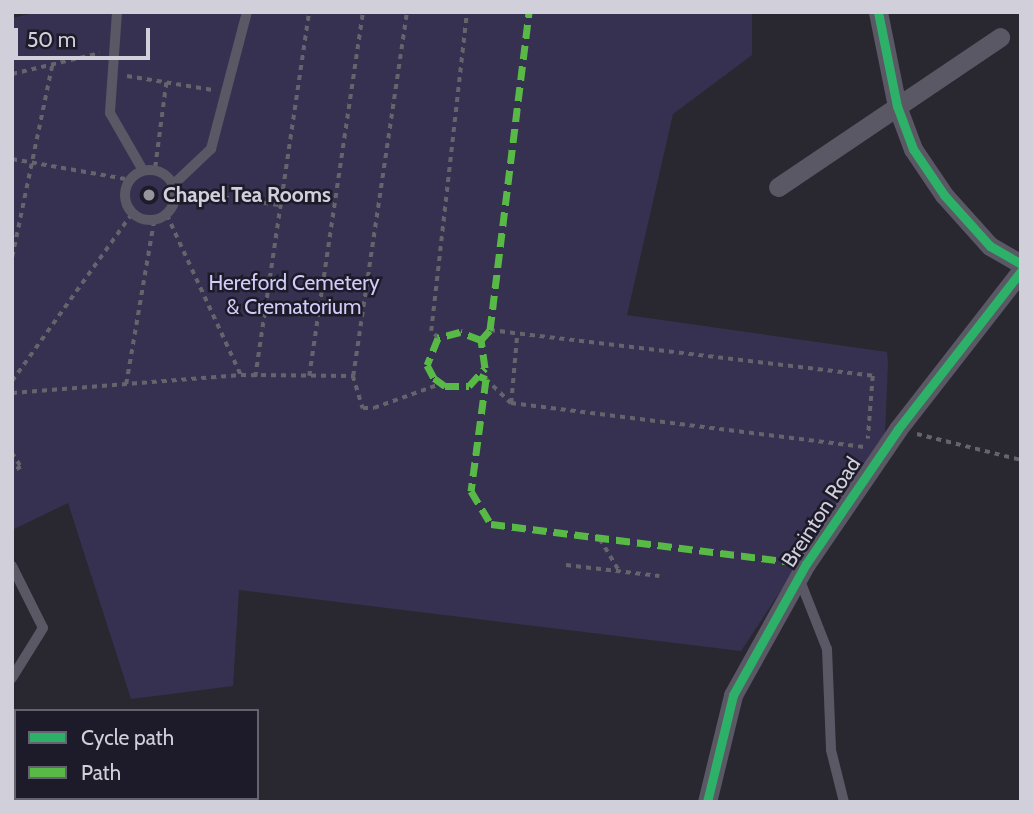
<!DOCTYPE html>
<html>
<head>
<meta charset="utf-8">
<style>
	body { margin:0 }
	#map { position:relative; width:1033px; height:814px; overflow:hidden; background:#292830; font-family:Cabin,sans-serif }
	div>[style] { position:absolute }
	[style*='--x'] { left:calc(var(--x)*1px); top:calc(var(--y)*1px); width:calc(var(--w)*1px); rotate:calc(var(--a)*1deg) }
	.green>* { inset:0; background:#363150 }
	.path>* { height:3.5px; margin-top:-1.75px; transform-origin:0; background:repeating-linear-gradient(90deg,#64646c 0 5px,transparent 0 10px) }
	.lane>* { height:10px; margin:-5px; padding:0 5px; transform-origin:5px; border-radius:5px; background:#5a5865 }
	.lane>.ring { margin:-5px; padding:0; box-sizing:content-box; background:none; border:10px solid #5a5865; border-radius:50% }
	.street>* { height:19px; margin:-9.5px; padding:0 9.5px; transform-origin:9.5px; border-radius:9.5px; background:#5a5865 }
	.quiet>* { height:7px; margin-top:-3.5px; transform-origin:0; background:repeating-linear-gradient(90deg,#58b947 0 14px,transparent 0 21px) }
	.cycleway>* { height:9px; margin:-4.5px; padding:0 4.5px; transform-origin:4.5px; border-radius:4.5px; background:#2db169 }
	.dots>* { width:19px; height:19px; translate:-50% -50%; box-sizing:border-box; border:4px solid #1d1b29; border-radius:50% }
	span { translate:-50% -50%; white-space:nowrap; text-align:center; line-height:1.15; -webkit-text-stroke:5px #1d1b29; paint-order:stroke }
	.poi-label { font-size:21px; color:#d1d0da; font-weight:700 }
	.left { translate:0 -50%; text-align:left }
	.park-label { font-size:21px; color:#d0cbf7 }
	.street-label { font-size:21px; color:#d1d0da }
	.frame { position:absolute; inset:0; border:14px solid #d1d0da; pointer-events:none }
	.legend { position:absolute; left:14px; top:709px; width:245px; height:91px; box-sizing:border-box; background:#1d1b29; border:2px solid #656370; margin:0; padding:9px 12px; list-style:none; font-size:21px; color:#d1d0da }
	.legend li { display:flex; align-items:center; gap:14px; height:35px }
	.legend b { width:35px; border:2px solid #656370 }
	.scale { position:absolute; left:14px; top:28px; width:136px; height:32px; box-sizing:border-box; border:4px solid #d1d0da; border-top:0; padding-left:9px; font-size:21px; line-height:24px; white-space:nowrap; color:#d1d0da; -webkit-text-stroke:5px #1d1b29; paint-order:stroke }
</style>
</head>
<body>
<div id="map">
	<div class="green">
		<i style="clip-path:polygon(38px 12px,752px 12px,752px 55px,673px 114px,627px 315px,887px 352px,888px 363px,885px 433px,741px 651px,239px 590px,233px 686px,131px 699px,68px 503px,12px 530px,12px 18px)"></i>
	</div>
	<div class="path">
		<i style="--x:12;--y:74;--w:90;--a:-13.4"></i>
		<i style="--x:127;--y:76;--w:87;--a:9.2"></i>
		<i style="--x:12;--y:159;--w:121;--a:10"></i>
		<i style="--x:155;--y:167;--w:85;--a:-82.5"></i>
		<i style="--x:184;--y:192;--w:96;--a:7.8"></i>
		<i style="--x:167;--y:215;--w:176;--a:65.2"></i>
		<i style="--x:12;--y:257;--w:196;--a:-78.2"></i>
		<i style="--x:490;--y:330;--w:386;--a:6.8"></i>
		<i style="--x:873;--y:376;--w:63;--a:94.5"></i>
		<i style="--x:438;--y:338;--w:10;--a:-135"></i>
		<i style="--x:431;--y:331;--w:321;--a:-83.6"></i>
		<i style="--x:309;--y:376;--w:368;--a:-81.6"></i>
		<i style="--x:353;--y:376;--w:368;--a:-81.6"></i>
		<i style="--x:255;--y:377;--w:369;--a:-81.6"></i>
		<i style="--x:486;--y:379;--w:35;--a:44"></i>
		<i style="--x:511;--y:403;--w:356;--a:7.1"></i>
		<i style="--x:12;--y:381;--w:203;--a:-54.4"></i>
		<i style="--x:126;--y:384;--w:165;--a:-80.3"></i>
		<i style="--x:12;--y:393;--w:230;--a:-4.5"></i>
		<i style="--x:241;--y:375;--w:112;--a:0.5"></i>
		<i style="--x:353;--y:376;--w:34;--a:73"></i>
		<i style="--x:363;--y:408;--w:11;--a:0"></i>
		<i style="--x:374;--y:408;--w:70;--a:-20"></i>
		<i style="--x:511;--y:403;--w:69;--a:-85"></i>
		<i style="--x:917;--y:434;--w:107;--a:14"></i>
		<i style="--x:12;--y:453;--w:17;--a:57"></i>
		<i style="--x:21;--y:467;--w:10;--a:151"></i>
		<i style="--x:600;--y:539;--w:37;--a:59"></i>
		<i style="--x:566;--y:565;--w:94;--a:6.7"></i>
	</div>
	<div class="lane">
		<i style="--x:117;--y:12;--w:101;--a:94"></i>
		<i style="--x:110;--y:113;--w:62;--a:60.1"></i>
		<i class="ring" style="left:125px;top:170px;width:40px;height:40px"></i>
		<i style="--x:175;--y:183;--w:50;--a:-43.4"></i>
		<i style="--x:211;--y:149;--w:142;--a:-75.3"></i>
		<i style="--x:12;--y:566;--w:69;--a:63.4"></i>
		<i style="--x:43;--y:628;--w:59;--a:121.8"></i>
		<i style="--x:799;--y:578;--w:76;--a:68.5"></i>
		<i style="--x:827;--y:649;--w:101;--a:87.7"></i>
		<i style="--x:831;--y:750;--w:54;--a:76"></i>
	</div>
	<div class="street">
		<i style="--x:878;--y:12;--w:96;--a:78.6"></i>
		<i style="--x:897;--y:106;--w:46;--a:69.6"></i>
		<i style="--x:913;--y:149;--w:55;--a:56"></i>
		<i style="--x:944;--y:195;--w:69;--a:48"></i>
		<i style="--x:990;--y:246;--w:36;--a:30"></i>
		<i style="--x:778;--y:187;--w:268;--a:-34"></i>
		<i style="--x:707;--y:802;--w:110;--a:-76.3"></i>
		<i style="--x:733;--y:695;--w:150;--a:-60.9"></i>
		<i style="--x:806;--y:564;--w:163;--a:-55.7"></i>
		<i style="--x:898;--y:429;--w:200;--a:-52.1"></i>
	</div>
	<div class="quiet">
		<i style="--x:481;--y:340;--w:22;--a:-159"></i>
		<i style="--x:460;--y:332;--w:23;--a:165"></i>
		<i style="--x:438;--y:338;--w:29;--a:112"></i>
		<i style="--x:427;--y:365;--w:15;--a:62"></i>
		<i style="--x:434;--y:378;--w:14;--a:36"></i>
		<i style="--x:445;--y:386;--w:24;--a:0"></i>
		<i style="--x:469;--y:386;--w:24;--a:-48"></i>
		<i style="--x:485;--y:368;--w:28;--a:-98"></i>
		<i style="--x:481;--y:340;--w:13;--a:-48"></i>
		<i style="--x:490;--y:330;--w:320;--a:-83"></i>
		<i style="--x:479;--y:376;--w:8;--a:23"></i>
		<i style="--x:486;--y:379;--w:113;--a:97.6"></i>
		<i style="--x:471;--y:491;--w:39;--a:59"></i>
		<i style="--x:491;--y:524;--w:318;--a:7.2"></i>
	</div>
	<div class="cycleway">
		<i style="--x:878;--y:12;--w:96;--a:78.6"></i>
		<i style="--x:897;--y:106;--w:46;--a:69.6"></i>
		<i style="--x:913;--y:149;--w:55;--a:56"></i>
		<i style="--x:944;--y:195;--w:69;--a:48"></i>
		<i style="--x:990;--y:246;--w:36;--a:30"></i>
		<i style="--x:707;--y:802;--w:110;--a:-76.3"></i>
		<i style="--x:733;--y:695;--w:150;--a:-60.9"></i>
		<i style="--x:806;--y:564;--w:163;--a:-55.7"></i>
		<i style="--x:898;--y:429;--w:200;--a:-52.1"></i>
	</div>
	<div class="dots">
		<i style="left:149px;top:195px;background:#96959e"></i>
	</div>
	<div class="poi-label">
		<span class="left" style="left:163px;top:195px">Chapel Tea Rooms</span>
	</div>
	<div class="park-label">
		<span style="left:294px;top:295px">Hereford Cemetery<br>&amp; Crematorium</span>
	</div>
	<div class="street-label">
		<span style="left:821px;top:512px;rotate:-57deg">Breinton Road</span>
	</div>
	<div class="frame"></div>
	<ul class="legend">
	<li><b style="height:9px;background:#2db169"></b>Cycle path</li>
	<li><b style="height:9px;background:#58b947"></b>Path</li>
	</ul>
	<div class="scale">50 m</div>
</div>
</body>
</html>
